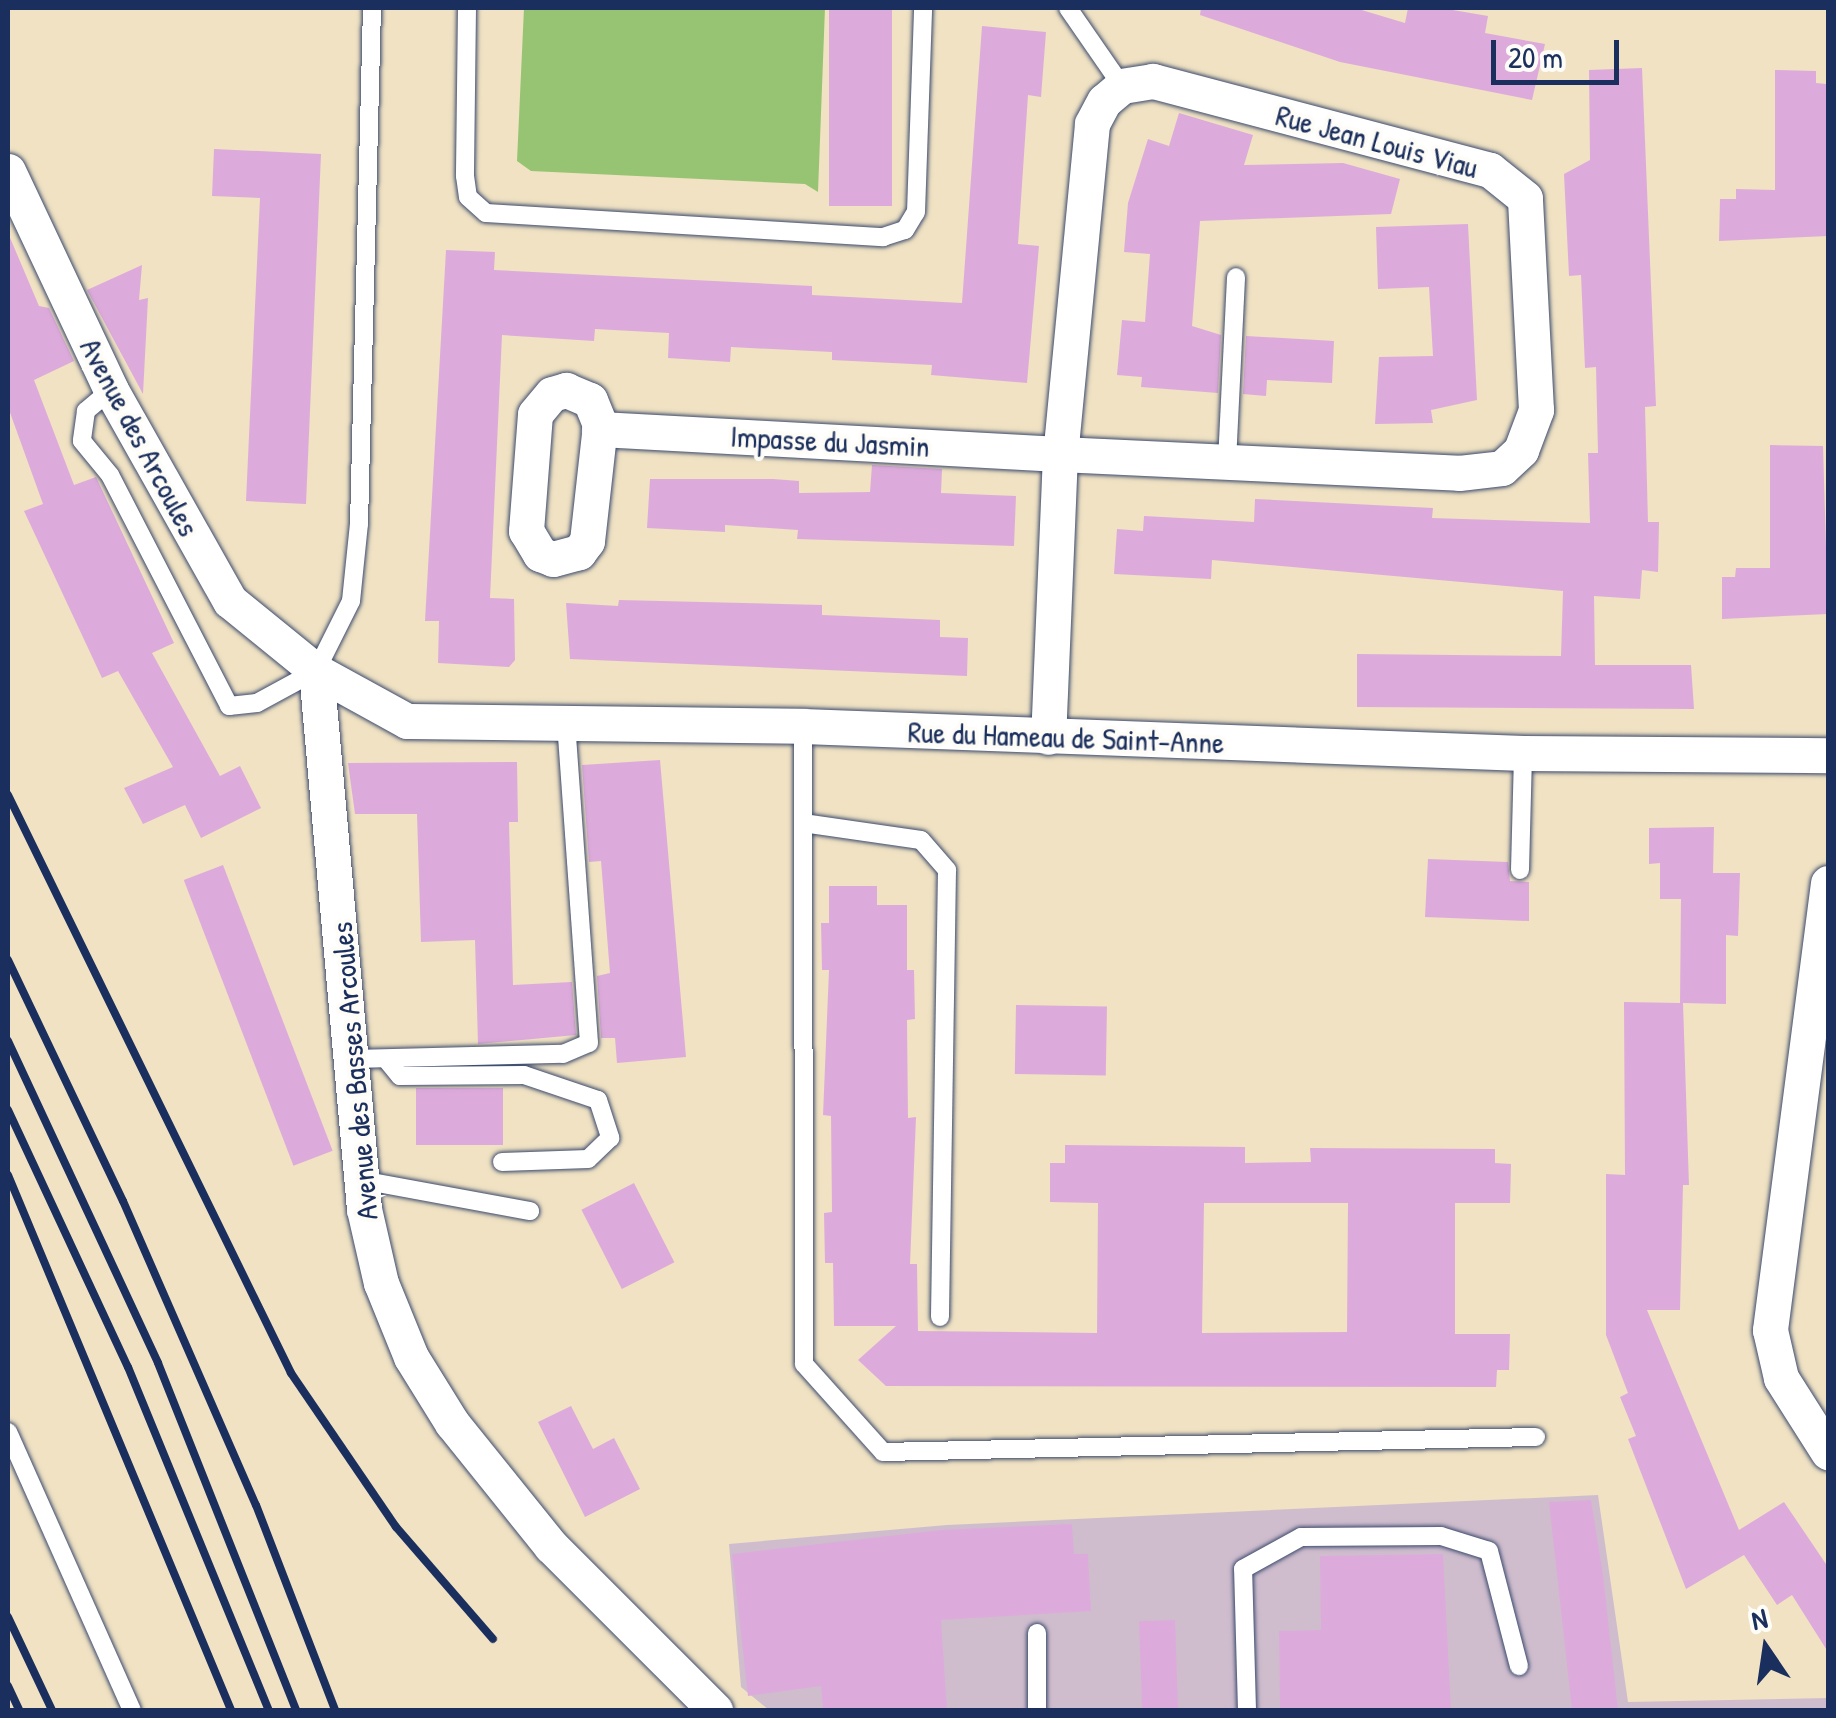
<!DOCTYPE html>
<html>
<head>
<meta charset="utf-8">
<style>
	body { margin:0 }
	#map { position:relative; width:1836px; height:1718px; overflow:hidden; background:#f0e2c3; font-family:"Patrick Hand",sans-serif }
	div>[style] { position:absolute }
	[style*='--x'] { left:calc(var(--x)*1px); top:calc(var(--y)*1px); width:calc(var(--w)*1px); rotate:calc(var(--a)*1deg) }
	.industrial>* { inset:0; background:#cfbdce }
	.green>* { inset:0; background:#97c472 }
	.building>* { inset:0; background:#ddabdb; transform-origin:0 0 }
	.roads { filter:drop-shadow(0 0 2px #3b4a6d) drop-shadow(0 0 2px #3b4a6d) }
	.lane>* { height:18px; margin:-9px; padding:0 9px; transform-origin:9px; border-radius:9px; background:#fff }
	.street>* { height:35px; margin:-17.5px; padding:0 17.5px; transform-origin:17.5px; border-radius:17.5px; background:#fff }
	.rail>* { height:8px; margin:-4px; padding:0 4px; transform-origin:4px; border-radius:4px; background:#1b2f5e }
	span { translate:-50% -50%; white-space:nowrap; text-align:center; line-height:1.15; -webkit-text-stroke:8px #fdfcf7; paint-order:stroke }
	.street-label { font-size:30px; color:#1b2f5e }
	.frame { position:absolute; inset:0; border:10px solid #1b2f5e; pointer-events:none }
	.north { position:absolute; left:1716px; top:1598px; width:100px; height:100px; -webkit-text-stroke:8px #fdfcf7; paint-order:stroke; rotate:347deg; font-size:28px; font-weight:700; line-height:40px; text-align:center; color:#1b2f5e }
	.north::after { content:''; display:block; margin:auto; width:35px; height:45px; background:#1b2f5e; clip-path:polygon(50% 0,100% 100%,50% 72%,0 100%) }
	.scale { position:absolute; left:1491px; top:40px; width:128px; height:45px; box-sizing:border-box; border:5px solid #1b2f5e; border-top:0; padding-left:12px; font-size:30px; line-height:35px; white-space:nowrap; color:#1b2f5e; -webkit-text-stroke:8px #fdfcf7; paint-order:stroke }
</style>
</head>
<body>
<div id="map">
	<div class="industrial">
		<i style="clip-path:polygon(1598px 1495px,1628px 1702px,1828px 1698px,1828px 1710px,769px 1710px,741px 1687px,729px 1544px,947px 1525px)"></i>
	</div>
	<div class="green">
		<i style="clip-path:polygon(524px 8px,825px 8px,818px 192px,805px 184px,531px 171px,517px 161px)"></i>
	</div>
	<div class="building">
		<i style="left:829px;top:8px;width:63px;height:198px"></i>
		<i style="clip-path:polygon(1201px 8px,1355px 8px,1405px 23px,1408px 8px,1441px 8px,1488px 16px,1485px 33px,1545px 44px,1532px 100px,1340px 62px,1200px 15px)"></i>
		<i style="clip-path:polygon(982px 26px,1046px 32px,1041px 97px,1028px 95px,1018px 244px,1039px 246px,1027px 383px,931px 375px,932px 365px,832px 360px,832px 352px,731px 347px,730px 362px,668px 358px,669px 333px,595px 329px,594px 341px,502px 335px,490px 598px,514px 599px,515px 660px,509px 667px,438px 663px,439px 621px,425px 621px,446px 250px,495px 252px,494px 270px,812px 286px,812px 295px,962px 303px)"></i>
		<i style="clip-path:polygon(1642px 68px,1656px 406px,1645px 407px,1648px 522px,1659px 522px,1658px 572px,1642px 570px,1640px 599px,1594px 596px,1595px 665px,1691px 665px,1694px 709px,1357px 707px,1357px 654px,1561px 656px,1563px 591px,1212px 560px,1211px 579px,1114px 574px,1117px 529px,1143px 531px,1144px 516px,1254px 522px,1255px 499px,1433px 508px,1432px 518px,1590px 523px,1588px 453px,1598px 453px,1596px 367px,1585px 368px,1581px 275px,1569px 276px,1564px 174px,1590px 160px,1589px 70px)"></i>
		<i style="clip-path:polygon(1775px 70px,1816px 71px,1816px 83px,1826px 84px,1828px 236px,1719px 241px,1720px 199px,1736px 199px,1736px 189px,1775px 190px)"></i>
		<i style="clip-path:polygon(1179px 113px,1253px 135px,1244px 165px,1343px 163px,1400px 179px,1391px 214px,1200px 221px,1192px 326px,1221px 335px,1218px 393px,1141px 387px,1142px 377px,1117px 375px,1122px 320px,1145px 322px,1150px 254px,1124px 252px,1128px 203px,1148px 139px,1169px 146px)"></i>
		<i style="clip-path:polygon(214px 149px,321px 154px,306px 504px,246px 501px,260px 198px,212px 196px)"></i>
		<i style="clip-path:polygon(1468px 224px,1477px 400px,1431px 410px,1433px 423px,1375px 424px,1379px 357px,1433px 356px,1429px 287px,1378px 289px,1376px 227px)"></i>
		<i style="clip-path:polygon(8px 233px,39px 306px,49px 308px,74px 361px,34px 380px,74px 485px,96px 477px,174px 643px,152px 653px,220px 776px,240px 766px,261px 808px,201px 838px,185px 805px,143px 824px,124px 788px,173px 767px,118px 671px,102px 678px,24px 511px,43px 504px,8px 407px)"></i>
		<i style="clip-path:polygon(142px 265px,139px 300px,148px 298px,143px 394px,87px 290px)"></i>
		<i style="clip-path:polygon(1246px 336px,1334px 341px,1332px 383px,1267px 380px,1266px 396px,1243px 394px)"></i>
		<i style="clip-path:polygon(1770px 445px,1823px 446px,1828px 614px,1722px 619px,1722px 577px,1735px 577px,1736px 568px,1770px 568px)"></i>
		<i style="clip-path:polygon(872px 465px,942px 469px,941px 493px,1016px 496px,1014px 546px,797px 539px,798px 530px,725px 525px,725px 532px,647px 528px,650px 479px,773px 479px,799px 481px,799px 493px,870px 492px)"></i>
		<i style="clip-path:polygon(619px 600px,822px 605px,822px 615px,940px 620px,940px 637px,968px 638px,967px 676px,570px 659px,566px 603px,618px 606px)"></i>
		<i style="clip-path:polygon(660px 760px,686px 1057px,617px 1063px,615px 1038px,601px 1038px,597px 976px,610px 973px,601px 861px,589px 862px,582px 765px)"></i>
		<i style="clip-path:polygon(517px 762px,518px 822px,509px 822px,513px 985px,572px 982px,576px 1035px,478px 1044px,475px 940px,421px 942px,417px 814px,355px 814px,348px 763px)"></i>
		<i style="clip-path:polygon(1714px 827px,1713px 873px,1740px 873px,1738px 936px,1726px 935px,1726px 1004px,1683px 1003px,1689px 1185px,1683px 1185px,1680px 1310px,1647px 1310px,1739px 1530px,1784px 1502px,1828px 1567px,1828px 1652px,1792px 1595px,1777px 1605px,1744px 1555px,1686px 1589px,1628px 1439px,1636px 1436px,1620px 1397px,1628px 1393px,1606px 1335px,1606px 1174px,1625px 1175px,1624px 1002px,1680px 1003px,1681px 899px,1660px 899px,1660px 863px,1649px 864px,1649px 828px)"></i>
		<i style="clip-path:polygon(1428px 859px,1508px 862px,1510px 881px,1529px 882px,1529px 921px,1425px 917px)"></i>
		<i style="left:223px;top:865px;width:306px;height:42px;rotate:69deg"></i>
		<i style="clip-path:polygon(evenodd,829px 886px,877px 886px,877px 905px,907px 905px,907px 970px,914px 970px,915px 1019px,907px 1020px,908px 1118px,916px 1117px,910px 1264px,917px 1264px,918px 1331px,1097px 1333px,1098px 1203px,1050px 1202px,1050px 1163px,1065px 1163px,1065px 1145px,1245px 1147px,1245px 1163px,1311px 1162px,1310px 1148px,1495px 1149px,1495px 1163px,1511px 1164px,1510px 1203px,1455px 1203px,1455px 1334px,1510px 1334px,1509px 1370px,1497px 1370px,1496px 1387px,886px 1386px,858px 1360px,896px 1326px,834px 1326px,833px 1263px,825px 1263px,824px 1213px,832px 1212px,831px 1116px,823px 1115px,829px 970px,822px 970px,821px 923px,829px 923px,829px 886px,1204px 1203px,1348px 1203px,1347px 1332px,1202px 1333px,1204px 1203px)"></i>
		<i style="left:1016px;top:1005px;width:91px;height:69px;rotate:1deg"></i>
		<i style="left:416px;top:1088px;width:87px;height:57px"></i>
		<i style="left:634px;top:1183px;width:89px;height:59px;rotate:63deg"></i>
		<i style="clip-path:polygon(571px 1406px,593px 1449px,614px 1438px,640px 1489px,585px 1517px,538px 1422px)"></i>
		<i style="clip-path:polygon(1591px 1500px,1603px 1575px,1618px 1710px,1572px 1710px,1549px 1502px)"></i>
		<i style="clip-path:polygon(1072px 1524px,1074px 1554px,1088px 1554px,1091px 1611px,941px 1620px,947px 1710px,823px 1710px,821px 1686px,748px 1696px,732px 1554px,941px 1530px)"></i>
		<i style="clip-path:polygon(1443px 1554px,1451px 1710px,1280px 1710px,1279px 1631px,1321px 1630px,1320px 1556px)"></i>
		<i style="left:1175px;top:1620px;width:90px;height:36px;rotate:88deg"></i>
	</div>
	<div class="roads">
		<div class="lane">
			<i style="--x:467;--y:8;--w:168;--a:90.7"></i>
			<i style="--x:465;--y:176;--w:21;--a:82"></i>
			<i style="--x:468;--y:197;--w:24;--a:42"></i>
			<i style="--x:486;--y:213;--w:398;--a:3.5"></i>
			<i style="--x:883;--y:237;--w:23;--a:-18"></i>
			<i style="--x:905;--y:230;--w:21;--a:-59"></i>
			<i style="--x:916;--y:212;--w:204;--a:-88"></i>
			<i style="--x:1068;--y:8;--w:95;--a:55.3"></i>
			<i style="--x:111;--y:390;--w:33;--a:140"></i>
			<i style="--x:86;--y:411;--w:30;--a:98"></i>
			<i style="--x:82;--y:441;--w:44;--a:50.5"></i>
			<i style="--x:110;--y:475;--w:260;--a:62.7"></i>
			<i style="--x:229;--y:706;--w:28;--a:-6"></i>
			<i style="--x:257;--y:703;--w:67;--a:-28.5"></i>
			<i style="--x:316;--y:671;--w:78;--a:-63.4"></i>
			<i style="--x:351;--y:601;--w:77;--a:-84.1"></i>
			<i style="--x:359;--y:524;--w:516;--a:-88.56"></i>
			<i style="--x:1227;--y:462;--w:185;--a:-87.2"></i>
			<i style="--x:803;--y:726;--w:638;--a:89.91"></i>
			<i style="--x:804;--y:1364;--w:118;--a:48.1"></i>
			<i style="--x:883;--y:1452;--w:653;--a:-1.32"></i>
			<i style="--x:803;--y:823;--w:119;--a:8.2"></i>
			<i style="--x:921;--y:840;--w:40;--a:49"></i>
			<i style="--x:947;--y:870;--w:447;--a:90.9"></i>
			<i style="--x:1520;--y:870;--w:117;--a:-88.5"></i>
			<i style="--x:353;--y:1059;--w:210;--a:-1.4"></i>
			<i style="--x:563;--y:1054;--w:28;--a:-23"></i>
			<i style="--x:589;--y:1043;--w:322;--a:-94.1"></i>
			<i style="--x:386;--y:1059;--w:22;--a:51"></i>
			<i style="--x:400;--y:1076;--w:124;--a:-0.5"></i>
			<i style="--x:524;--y:1075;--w:78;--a:18.7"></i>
			<i style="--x:598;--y:1100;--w:40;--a:72"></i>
			<i style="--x:610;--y:1138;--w:30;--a:136"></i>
			<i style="--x:588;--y:1159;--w:86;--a:178"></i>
			<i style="--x:361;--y:1180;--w:172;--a:10.4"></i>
			<i style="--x:8;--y:1432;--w:304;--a:66"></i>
			<i style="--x:1037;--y:1633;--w:77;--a:90"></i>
			<i style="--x:1247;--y:1710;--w:141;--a:-91.6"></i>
			<i style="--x:1243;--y:1569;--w:66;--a:-28.9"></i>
			<i style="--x:1301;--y:1537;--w:140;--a:-0.4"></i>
			<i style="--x:1441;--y:1536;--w:50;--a:17.4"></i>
			<i style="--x:1489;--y:1551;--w:119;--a:75.4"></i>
		</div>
		<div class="street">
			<i style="--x:8;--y:171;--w:242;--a:64.8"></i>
			<i style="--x:111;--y:390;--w:242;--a:60.6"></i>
			<i style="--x:230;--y:601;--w:111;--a:39.1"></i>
			<i style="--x:316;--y:671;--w:104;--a:28.8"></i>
			<i style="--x:407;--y:721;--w:396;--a:0.7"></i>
			<i style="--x:803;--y:726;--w:721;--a:2.15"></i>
			<i style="--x:1523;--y:753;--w:305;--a:0.4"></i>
			<i style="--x:566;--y:390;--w:26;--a:23"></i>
			<i style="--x:590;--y:400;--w:27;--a:68"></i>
			<i style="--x:600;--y:425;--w:117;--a:96.4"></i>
			<i style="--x:587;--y:541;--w:14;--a:126"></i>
			<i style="--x:579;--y:552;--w:27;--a:165"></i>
			<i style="--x:553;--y:559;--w:14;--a:-159"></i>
			<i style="--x:540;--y:554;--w:27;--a:-121"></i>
			<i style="--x:526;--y:531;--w:117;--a:-85.6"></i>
			<i style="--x:535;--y:414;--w:26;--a:-50"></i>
			<i style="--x:552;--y:394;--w:15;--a:-16"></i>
			<i style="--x:599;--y:429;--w:462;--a:3.1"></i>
			<i style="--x:1060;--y:454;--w:399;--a:2.7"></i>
			<i style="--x:1459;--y:473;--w:43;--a:-6.6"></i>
			<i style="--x:1502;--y:468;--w:26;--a:-43"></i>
			<i style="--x:1521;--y:450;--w:43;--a:-69.4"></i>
			<i style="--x:1536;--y:410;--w:212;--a:-93"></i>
			<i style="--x:1525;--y:198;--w:45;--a:-141.3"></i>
			<i style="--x:1490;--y:170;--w:349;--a:-165.2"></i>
			<i style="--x:1153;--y:81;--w:31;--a:171"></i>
			<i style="--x:1122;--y:86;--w:23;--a:140"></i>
			<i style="--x:1104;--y:101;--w:26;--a:118"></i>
			<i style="--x:1092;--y:124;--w:332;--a:95.5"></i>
			<i style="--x:1060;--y:454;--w:283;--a:92.4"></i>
			<i style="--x:316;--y:671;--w:540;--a:84.9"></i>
			<i style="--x:364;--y:1209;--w:76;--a:77.1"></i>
			<i style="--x:381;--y:1283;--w:80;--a:67.9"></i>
			<i style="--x:411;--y:1357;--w:78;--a:58.2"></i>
			<i style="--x:452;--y:1423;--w:158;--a:51.2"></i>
			<i style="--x:551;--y:1546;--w:232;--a:45"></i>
			<i style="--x:1828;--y:883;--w:451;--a:97.4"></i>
			<i style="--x:1770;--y:1330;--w:49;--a:77.1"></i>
			<i style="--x:1781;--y:1378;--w:88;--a:57.6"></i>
		</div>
	</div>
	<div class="rail">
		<i style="--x:8;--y:795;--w:644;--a:63.91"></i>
		<i style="--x:291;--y:1373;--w:186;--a:55.7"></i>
		<i style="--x:396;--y:1527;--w:148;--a:49.1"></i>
		<i style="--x:8;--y:960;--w:267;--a:64.5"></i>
		<i style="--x:123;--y:1201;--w:332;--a:66.4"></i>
		<i style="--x:256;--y:1505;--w:220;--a:68.9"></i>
		<i style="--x:8;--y:1041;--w:355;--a:65"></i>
		<i style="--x:158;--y:1363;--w:373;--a:68.3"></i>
		<i style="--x:8;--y:1110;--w:284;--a:65"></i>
		<i style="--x:128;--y:1367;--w:371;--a:67.7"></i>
		<i style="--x:8;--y:1175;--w:580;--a:67.37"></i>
		<i style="--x:8;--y:1617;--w:103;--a:64.7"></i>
		<i style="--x:8;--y:1686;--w:26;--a:65"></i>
	</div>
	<div class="street-label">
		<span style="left:1377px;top:141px;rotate:15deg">Rue Jean Louis Viau</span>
		<span style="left:140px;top:437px;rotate:62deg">Avenue des Arcoules</span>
		<span style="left:830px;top:441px;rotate:3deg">Impasse du Jasmin</span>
		<span style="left:1066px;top:737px;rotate:2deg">Rue du Hameau de Saint-Anne</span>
		<span style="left:354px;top:1071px;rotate:-95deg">Avenue des Basses Arcoules</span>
	</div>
	<div class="frame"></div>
	<div class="north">N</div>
	<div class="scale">20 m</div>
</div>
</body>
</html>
